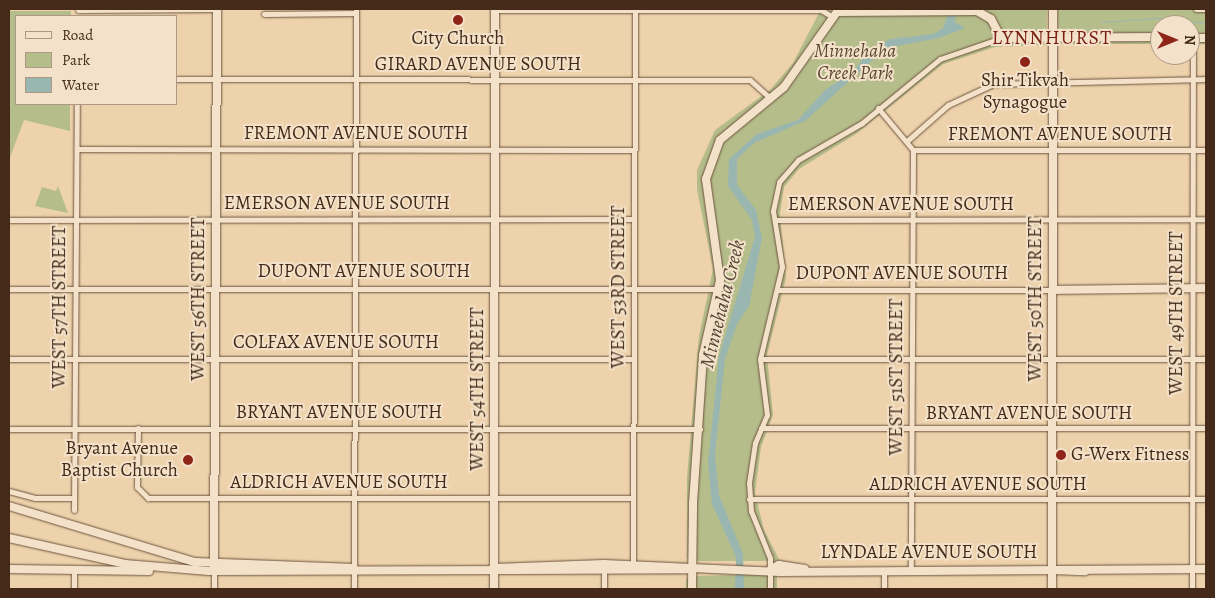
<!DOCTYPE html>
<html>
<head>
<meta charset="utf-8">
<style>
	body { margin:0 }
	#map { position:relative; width:1215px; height:598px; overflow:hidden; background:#edd2ac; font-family:Alegreya,serif }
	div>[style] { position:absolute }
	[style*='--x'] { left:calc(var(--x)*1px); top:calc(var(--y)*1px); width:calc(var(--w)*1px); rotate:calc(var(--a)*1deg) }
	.green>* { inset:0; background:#b5bd8b }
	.water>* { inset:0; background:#9ab6b0 }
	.stream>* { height:1px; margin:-0.5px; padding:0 0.5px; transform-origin:0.5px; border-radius:0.5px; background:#9ab6b0 }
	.roads { filter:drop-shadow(0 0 1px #6f543e) drop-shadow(0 0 1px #6f543e) }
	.street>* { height:5px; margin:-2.5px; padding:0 2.5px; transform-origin:2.5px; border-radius:2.5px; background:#f3e2c9 }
	.secondary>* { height:8px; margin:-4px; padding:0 4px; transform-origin:4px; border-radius:4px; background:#f3e2c9 }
	.dots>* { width:14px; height:14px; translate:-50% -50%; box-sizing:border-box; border:2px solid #f3e2c9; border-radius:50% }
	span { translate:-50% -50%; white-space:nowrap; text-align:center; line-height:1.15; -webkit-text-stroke:4px #f3e2c9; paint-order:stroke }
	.poi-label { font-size:19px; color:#452a1a }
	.right { translate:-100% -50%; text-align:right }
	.left { translate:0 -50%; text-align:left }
	.park-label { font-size:19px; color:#5b4731; font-style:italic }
	.street-label { font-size:19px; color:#452a1a }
	.neighbourhood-label { font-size:20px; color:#7a1f14; letter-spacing:1px }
	.water-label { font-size:20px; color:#564638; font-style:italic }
	.frame { position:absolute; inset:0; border:10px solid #452a1a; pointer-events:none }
	.legend { position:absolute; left:15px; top:15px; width:162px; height:90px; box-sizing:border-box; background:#f3e2c9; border:1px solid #ad9883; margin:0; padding:6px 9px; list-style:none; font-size:15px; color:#452a1a }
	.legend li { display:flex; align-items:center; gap:10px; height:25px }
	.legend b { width:25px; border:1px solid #ad9883 }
	.north { position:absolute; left:1150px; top:15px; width:50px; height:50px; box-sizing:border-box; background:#f3e2c9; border:1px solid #ad9883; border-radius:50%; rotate:90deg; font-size:14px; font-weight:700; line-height:20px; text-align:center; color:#452a1a }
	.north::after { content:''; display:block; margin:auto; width:18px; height:22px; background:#8f2418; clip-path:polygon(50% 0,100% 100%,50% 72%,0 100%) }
</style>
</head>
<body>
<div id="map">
	<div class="green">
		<i style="clip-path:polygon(821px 9px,1047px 9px,1046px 45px,995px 47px,943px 64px,856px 134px,799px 169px,784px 187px,780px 214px,786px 278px,767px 355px,773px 415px,761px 447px,755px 493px,764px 530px,780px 561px,698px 561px,687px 558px,687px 477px,699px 336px,713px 269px,697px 190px,697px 170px,715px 130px,770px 90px,793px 63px)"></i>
		<i style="clip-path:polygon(1058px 9px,1206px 9px,1206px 44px,1190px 44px,1190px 25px,1160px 25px,1160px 44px,1058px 44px)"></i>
		<i style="clip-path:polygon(9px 11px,71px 11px,71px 16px,16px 16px,16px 104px,70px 104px,70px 131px,24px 120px,9px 160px)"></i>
		<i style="clip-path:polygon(58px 186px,68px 213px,35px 206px,42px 187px,56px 191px)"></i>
		<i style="clip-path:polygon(765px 574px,777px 576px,777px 589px,686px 589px,686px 579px,697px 576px)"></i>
	</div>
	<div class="water">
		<i style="clip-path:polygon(950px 9px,956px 9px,955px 22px,965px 28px,939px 38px,886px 48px,805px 121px,754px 143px,737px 159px,737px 185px,756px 210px,762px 238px,749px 306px,737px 324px,725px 359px,715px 455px,719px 495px,743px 554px,744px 589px,735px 589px,736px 557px,712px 504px,708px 463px,719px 356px,755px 237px,752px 220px,728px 186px,729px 159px,757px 134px,798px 120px,825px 90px,854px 71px,868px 51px,890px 39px,933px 34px,943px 28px)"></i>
	</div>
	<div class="stream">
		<i style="--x:1101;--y:22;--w:57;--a:-4"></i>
		<i style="--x:1158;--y:18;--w:48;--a:5.9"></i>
	</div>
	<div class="roads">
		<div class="street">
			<i style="--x:1196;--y:9;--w:10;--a:0"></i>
			<i style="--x:78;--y:10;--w:139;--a:-0.4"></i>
			<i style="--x:495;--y:10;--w:326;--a:0"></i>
			<i style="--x:821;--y:10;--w:12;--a:31"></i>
			<i style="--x:264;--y:14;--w:92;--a:-0.6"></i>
			<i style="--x:176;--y:79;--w:574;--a:0.1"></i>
			<i style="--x:750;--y:80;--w:28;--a:42"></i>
			<i style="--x:878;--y:108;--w:55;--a:50.2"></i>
			<i style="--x:913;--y:150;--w:420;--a:90.3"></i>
			<i style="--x:907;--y:141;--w:55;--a:-41.3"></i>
			<i style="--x:948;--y:105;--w:50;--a:-25"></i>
			<i style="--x:993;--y:84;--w:213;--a:-1.3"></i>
			<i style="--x:77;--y:149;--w:557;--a:0.1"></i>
			<i style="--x:913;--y:150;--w:293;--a:0"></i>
			<i style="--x:9;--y:220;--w:625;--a:-0.09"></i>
			<i style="--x:775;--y:220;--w:431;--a:-0.1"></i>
			<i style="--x:9;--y:289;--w:710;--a:0"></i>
			<i style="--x:777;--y:290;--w:275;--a:0"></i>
			<i style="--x:9;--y:359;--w:625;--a:0"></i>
			<i style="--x:760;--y:359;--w:446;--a:0"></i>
			<i style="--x:138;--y:428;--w:59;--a:91"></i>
			<i style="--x:137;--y:487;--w:16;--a:45"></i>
			<i style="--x:148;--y:498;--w:485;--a:0"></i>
			<i style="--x:761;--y:428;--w:445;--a:0"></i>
			<i style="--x:9;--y:429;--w:691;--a:0"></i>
			<i style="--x:9;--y:491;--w:27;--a:15"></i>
			<i style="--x:35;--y:498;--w:39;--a:0"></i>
			<i style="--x:749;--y:499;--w:457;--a:0"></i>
			<i style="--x:74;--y:510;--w:406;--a:-89.6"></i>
			<i style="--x:633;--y:565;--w:556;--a:-89.79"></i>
			<i style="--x:604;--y:567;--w:22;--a:90"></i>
			<i style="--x:884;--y:570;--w:19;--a:90"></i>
			<i style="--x:214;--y:571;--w:18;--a:90"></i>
			<i style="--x:74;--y:589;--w:20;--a:-90"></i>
			<i style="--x:354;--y:589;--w:580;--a:-89.8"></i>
			<i style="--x:770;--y:589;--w:31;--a:-90"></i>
			<i style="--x:770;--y:558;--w:51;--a:-112"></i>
			<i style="--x:751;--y:511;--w:28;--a:-94"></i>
			<i style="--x:749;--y:483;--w:40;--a:-81.5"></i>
			<i style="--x:755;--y:443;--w:30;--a:-67"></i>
			<i style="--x:767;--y:415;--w:56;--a:-97.1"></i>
			<i style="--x:760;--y:359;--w:95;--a:-76.6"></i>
			<i style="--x:782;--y:267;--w:57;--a:-99.1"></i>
			<i style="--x:773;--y:211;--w:30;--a:-78"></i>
			<i style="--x:779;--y:182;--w:29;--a:-49"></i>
			<i style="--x:798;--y:160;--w:74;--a:-30"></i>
			<i style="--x:862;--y:123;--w:101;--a:-39.4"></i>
			<i style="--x:940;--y:59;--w:65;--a:-19"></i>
			<i style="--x:1192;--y:589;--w:551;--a:-89.9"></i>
		</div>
		<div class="secondary">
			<i style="--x:1190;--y:38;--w:16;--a:0"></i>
			<i style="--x:1052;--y:290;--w:154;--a:-0.7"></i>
			<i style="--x:9;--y:506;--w:194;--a:16.8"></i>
			<i style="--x:195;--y:562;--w:159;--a:2.2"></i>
			<i style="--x:9;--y:538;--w:119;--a:12.6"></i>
			<i style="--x:125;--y:564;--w:84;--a:4.8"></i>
			<i style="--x:209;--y:571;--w:484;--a:-0.2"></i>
			<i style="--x:493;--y:568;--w:111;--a:-2.1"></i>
			<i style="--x:604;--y:564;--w:176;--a:2.6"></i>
			<i style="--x:780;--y:572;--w:426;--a:-0.4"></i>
			<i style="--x:9;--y:569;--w:140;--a:0.8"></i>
			<i style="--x:771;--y:569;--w:9;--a:-27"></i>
			<i style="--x:779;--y:565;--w:26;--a:9"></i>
			<i style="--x:1052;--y:570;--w:33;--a:2"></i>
			<i style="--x:214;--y:571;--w:562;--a:-89.69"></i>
			<i style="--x:494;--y:589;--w:580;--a:-89.9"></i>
			<i style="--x:692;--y:589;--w:86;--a:-89.3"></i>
			<i style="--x:693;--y:503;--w:148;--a:-86.1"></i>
			<i style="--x:703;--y:355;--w:77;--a:-77.2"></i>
			<i style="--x:720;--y:280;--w:102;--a:-97.9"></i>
			<i style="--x:706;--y:179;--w:41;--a:-70.3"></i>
			<i style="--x:720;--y:140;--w:83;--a:-39.6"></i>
			<i style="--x:784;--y:87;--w:92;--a:-54.8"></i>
			<i style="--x:837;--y:12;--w:140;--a:-0.4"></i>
			<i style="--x:977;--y:11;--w:16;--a:30"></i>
			<i style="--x:991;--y:19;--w:21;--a:62"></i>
			<i style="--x:1001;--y:38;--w:159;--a:-0.4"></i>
			<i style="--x:1052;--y:589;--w:580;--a:-89.9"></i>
		</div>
	</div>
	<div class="dots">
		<i style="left:458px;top:20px;background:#8f2418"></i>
		<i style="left:1025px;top:62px;background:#8f2418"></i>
		<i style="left:1061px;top:455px;background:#8f2418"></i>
		<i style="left:188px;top:460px;background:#8f2418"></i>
	</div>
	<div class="poi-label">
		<span style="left:458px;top:39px">City Church</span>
		<span style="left:1025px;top:92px">Shir Tikvah<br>Synagogue</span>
		<span class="right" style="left:178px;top:460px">Bryant Avenue<br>Baptist Church</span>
		<span class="left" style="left:1071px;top:455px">G-Werx Fitness</span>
	</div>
	<div class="park-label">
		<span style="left:855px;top:63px">Minnehaha<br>Creek Park</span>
	</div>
	<div class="street-label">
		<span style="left:478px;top:65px">GIRARD AVENUE SOUTH</span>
		<span style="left:356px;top:134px">FREMONT AVENUE SOUTH</span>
		<span style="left:1060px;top:135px">FREMONT AVENUE SOUTH</span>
		<span style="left:337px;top:204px">EMERSON AVENUE SOUTH</span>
		<span style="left:901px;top:205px">EMERSON AVENUE SOUTH</span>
		<span style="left:364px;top:272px">DUPONT AVENUE SOUTH</span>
		<span style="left:902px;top:274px">DUPONT AVENUE SOUTH</span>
		<span style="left:619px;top:287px;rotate:-90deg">WEST 53RD STREET</span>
		<span style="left:199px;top:299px;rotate:-90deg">WEST 56TH STREET</span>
		<span style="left:1036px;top:299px;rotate:-90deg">WEST 50TH STREET</span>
		<span style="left:60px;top:307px;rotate:-90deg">WEST 57TH STREET</span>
		<span style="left:1177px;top:313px;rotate:-90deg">WEST 49TH STREET</span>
		<span style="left:336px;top:343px">COLFAX AVENUE SOUTH</span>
		<span style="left:897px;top:377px;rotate:-90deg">WEST 51ST STREET</span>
		<span style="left:478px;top:389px;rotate:-90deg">WEST 54TH STREET</span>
		<span style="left:339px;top:413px">BRYANT AVENUE SOUTH</span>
		<span style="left:1029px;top:414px">BRYANT AVENUE SOUTH</span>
		<span style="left:339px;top:483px">ALDRICH AVENUE SOUTH</span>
		<span style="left:978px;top:485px">ALDRICH AVENUE SOUTH</span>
		<span style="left:929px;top:553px">LYNDALE AVENUE SOUTH</span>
	</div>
	<div class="neighbourhood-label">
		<span style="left:1052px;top:37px">LYNNHURST</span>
	</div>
	<div class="water-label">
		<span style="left:722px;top:304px;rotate:-76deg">Minnehaha Creek</span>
	</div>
	<div class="frame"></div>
	<ul class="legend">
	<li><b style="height:6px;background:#f3e2c9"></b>Road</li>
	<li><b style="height:14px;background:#b5bd8b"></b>Park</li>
	<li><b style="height:14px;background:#9ab6b0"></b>Water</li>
	</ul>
	<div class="north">N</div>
</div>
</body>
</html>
